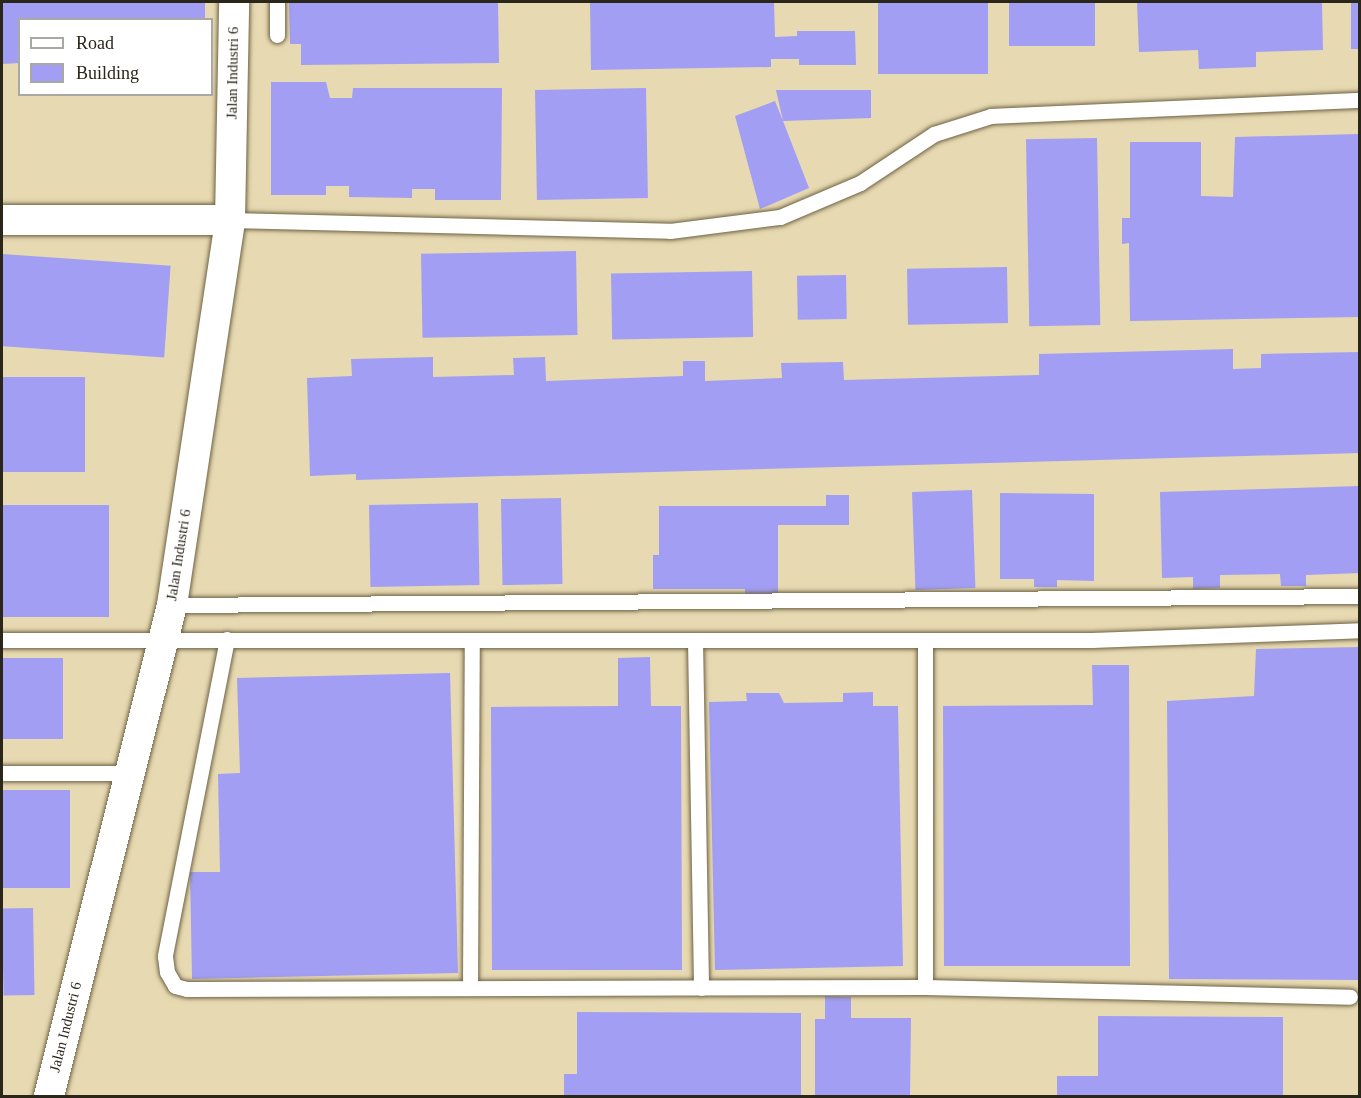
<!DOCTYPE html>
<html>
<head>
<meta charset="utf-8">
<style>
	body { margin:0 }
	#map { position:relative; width:1361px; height:1098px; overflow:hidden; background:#efe4c2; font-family:"Times New Roman",serif }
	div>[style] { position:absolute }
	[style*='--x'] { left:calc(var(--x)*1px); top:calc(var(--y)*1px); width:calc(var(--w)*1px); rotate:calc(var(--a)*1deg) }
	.built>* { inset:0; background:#e7d9b1 }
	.building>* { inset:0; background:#a29ef3; transform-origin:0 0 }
	.roads { filter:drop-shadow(0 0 2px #6d6345) drop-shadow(0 0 2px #6d6345) }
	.service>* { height:15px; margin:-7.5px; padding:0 7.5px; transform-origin:7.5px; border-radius:7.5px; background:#fff }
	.minor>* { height:30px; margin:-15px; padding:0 15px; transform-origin:15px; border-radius:15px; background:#fff }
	span { translate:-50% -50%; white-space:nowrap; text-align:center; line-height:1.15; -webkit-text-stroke:4.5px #fff; paint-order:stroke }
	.street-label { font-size:15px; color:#2b261a }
	.frame { position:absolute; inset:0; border:3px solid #2b261a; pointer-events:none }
	.legend { position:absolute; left:18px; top:18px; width:195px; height:78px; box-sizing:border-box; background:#fff; border:2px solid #aaa8a3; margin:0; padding:8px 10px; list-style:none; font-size:18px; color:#2b261a }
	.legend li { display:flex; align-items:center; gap:12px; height:30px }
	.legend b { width:30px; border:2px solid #aaa8a3 }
</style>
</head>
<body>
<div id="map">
	<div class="built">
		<i style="clip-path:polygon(evenodd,2px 2px,1359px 2px,1359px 1096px,2px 1096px,2px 2px,20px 20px,212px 20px,212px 94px,20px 94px,20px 20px)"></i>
	</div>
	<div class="building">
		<i style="clip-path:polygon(2px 2px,205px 2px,205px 20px,20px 20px,20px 63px,2px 64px)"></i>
		<i style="clip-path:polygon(289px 2px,498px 2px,499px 63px,301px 65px,301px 44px,290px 44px)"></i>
		<i style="clip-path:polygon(590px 2px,774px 2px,775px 37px,797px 36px,797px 31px,855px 31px,856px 65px,799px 65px,799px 59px,771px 59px,771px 67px,591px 70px)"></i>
		<i style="left:878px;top:2px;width:110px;height:72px"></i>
		<i style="left:1009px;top:2px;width:86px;height:44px"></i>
		<i style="clip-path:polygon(1137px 2px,1322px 2px,1323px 50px,1256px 52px,1256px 67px,1199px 69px,1198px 50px,1139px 52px)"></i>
		<i style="left:1351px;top:2px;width:9px;height:47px"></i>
		<i style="clip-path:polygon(271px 82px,326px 82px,330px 98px,352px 98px,353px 88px,502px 88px,501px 200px,435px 200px,435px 189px,412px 189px,412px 198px,349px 197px,349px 186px,326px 186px,326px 195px,271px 195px)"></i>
		<i style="left:646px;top:88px;width:110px;height:111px;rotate:89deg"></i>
		<i style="clip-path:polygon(776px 90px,871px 90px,871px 118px,783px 121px,809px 188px,760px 209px,735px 116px,775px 101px,783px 121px)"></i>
		<i style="clip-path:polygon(1360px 134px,1360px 317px,1130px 321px,1129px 243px,1122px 244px,1122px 218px,1130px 218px,1130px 142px,1201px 142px,1201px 196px,1233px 197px,1235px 137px)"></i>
		<i style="left:1097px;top:138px;width:187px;height:71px;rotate:89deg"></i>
		<i style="left:576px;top:251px;width:84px;height:155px;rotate:89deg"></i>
		<i style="left:2px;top:254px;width:169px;height:92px;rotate:4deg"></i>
		<i style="left:1007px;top:267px;width:56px;height:100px;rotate:89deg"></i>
		<i style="left:752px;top:271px;width:66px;height:141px;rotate:89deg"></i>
		<i style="left:846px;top:275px;width:44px;height:49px;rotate:89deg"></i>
		<i style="clip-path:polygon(1233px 349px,1233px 369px,1261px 368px,1261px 354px,1360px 352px,1360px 453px,356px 480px,356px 474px,310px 476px,307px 378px,352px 376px,351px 359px,433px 357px,433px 377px,514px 375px,513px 358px,545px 357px,546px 381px,683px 376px,683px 361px,705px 361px,705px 381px,782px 378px,781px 363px,843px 362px,844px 380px,1039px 375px,1039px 354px)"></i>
		<i style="left:85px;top:377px;width:95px;height:83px;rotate:90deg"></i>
		<i style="clip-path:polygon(1360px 486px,1360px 573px,1306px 575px,1306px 586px,1281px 586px,1280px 574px,1220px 575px,1220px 588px,1193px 589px,1193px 577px,1162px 578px,1160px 492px)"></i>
		<i style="left:972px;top:490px;width:98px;height:60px;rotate:88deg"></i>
		<i style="clip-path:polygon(1000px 493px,1094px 494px,1094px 581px,1057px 580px,1057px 587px,1034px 587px,1034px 579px,1000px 579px)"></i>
		<i style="clip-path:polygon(826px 495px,849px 495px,849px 525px,778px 525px,778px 594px,745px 594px,745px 589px,653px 589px,653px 555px,659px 555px,659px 506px,826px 506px)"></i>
		<i style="left:561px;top:498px;width:86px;height:60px;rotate:89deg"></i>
		<i style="left:478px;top:503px;width:82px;height:109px;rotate:89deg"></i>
		<i style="left:109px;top:505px;width:112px;height:107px;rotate:90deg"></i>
		<i style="clip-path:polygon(1360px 647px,1360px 980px,1169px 979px,1167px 701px,1254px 696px,1256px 649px)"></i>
		<i style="clip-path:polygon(650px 657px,651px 706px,681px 706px,682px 970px,492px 970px,491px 707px,618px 706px,618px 658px)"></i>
		<i style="left:2px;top:658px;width:61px;height:81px"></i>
		<i style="clip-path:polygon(1092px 665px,1129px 665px,1130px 966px,944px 966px,943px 706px,1093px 705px)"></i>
		<i style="clip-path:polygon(450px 673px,458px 973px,192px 979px,190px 872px,220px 872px,218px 774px,240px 773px,237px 678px)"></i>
		<i style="clip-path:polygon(873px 692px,873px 706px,898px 706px,903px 966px,715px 970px,709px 702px,747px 701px,746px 693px,779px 693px,784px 703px,843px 702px,843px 693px)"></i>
		<i style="left:2px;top:790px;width:68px;height:98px"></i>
		<i style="left:33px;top:908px;width:87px;height:31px;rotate:89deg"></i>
		<i style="clip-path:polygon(825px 996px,851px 997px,851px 1018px,911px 1018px,910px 1096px,815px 1096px,815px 1019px,825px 1019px)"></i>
		<i style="clip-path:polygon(577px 1012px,801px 1013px,801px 1096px,564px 1096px,564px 1074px,577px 1074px)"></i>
		<i style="clip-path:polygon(1098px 1016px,1283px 1017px,1283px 1096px,1057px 1096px,1057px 1076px,1098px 1076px)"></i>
	</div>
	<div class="roads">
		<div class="service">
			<i style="--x:277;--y:35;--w:33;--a:-90"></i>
			<i style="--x:230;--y:220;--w:440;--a:1.4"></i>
			<i style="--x:670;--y:231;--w:111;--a:-7.3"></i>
			<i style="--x:780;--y:217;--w:87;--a:-23"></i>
			<i style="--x:860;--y:183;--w:89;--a:-33.5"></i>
			<i style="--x:934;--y:134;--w:60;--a:-17.5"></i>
			<i style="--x:991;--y:116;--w:369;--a:-2.5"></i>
			<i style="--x:172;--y:605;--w:1188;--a:-0.43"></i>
			<i style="--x:227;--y:639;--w:323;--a:101.1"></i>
			<i style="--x:165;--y:956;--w:16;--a:83"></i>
			<i style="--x:167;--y:972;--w:16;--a:60"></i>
			<i style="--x:175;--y:986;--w:12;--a:14"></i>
			<i style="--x:187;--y:989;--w:738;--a:-0.16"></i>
			<i style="--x:925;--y:987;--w:425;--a:1.3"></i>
			<i style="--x:2;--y:640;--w:1090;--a:0"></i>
			<i style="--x:1092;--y:640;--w:268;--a:-2.1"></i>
			<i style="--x:695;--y:640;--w:348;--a:89"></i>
			<i style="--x:925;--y:640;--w:347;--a:90"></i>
			<i style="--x:2;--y:773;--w:128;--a:0"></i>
			<i style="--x:470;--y:988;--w:348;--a:-89.7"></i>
		</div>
		<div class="minor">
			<i style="--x:2;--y:220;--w:228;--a:0"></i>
			<i style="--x:49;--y:1096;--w:506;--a:-75.94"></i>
			<i style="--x:172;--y:605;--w:389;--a:-81.4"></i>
			<i style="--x:230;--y:220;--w:218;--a:-88.9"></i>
		</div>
	</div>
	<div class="street-label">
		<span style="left:233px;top:73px;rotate:-89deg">Jalan Industri 6</span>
		<span style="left:179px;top:555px;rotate:-81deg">Jalan Industri 6</span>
		<span style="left:66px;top:1027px;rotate:-76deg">Jalan Industri 6</span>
	</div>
	<div class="frame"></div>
	<ul class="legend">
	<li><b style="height:8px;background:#fff"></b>Road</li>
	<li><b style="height:16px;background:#a29ef3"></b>Building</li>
	</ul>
</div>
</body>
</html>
